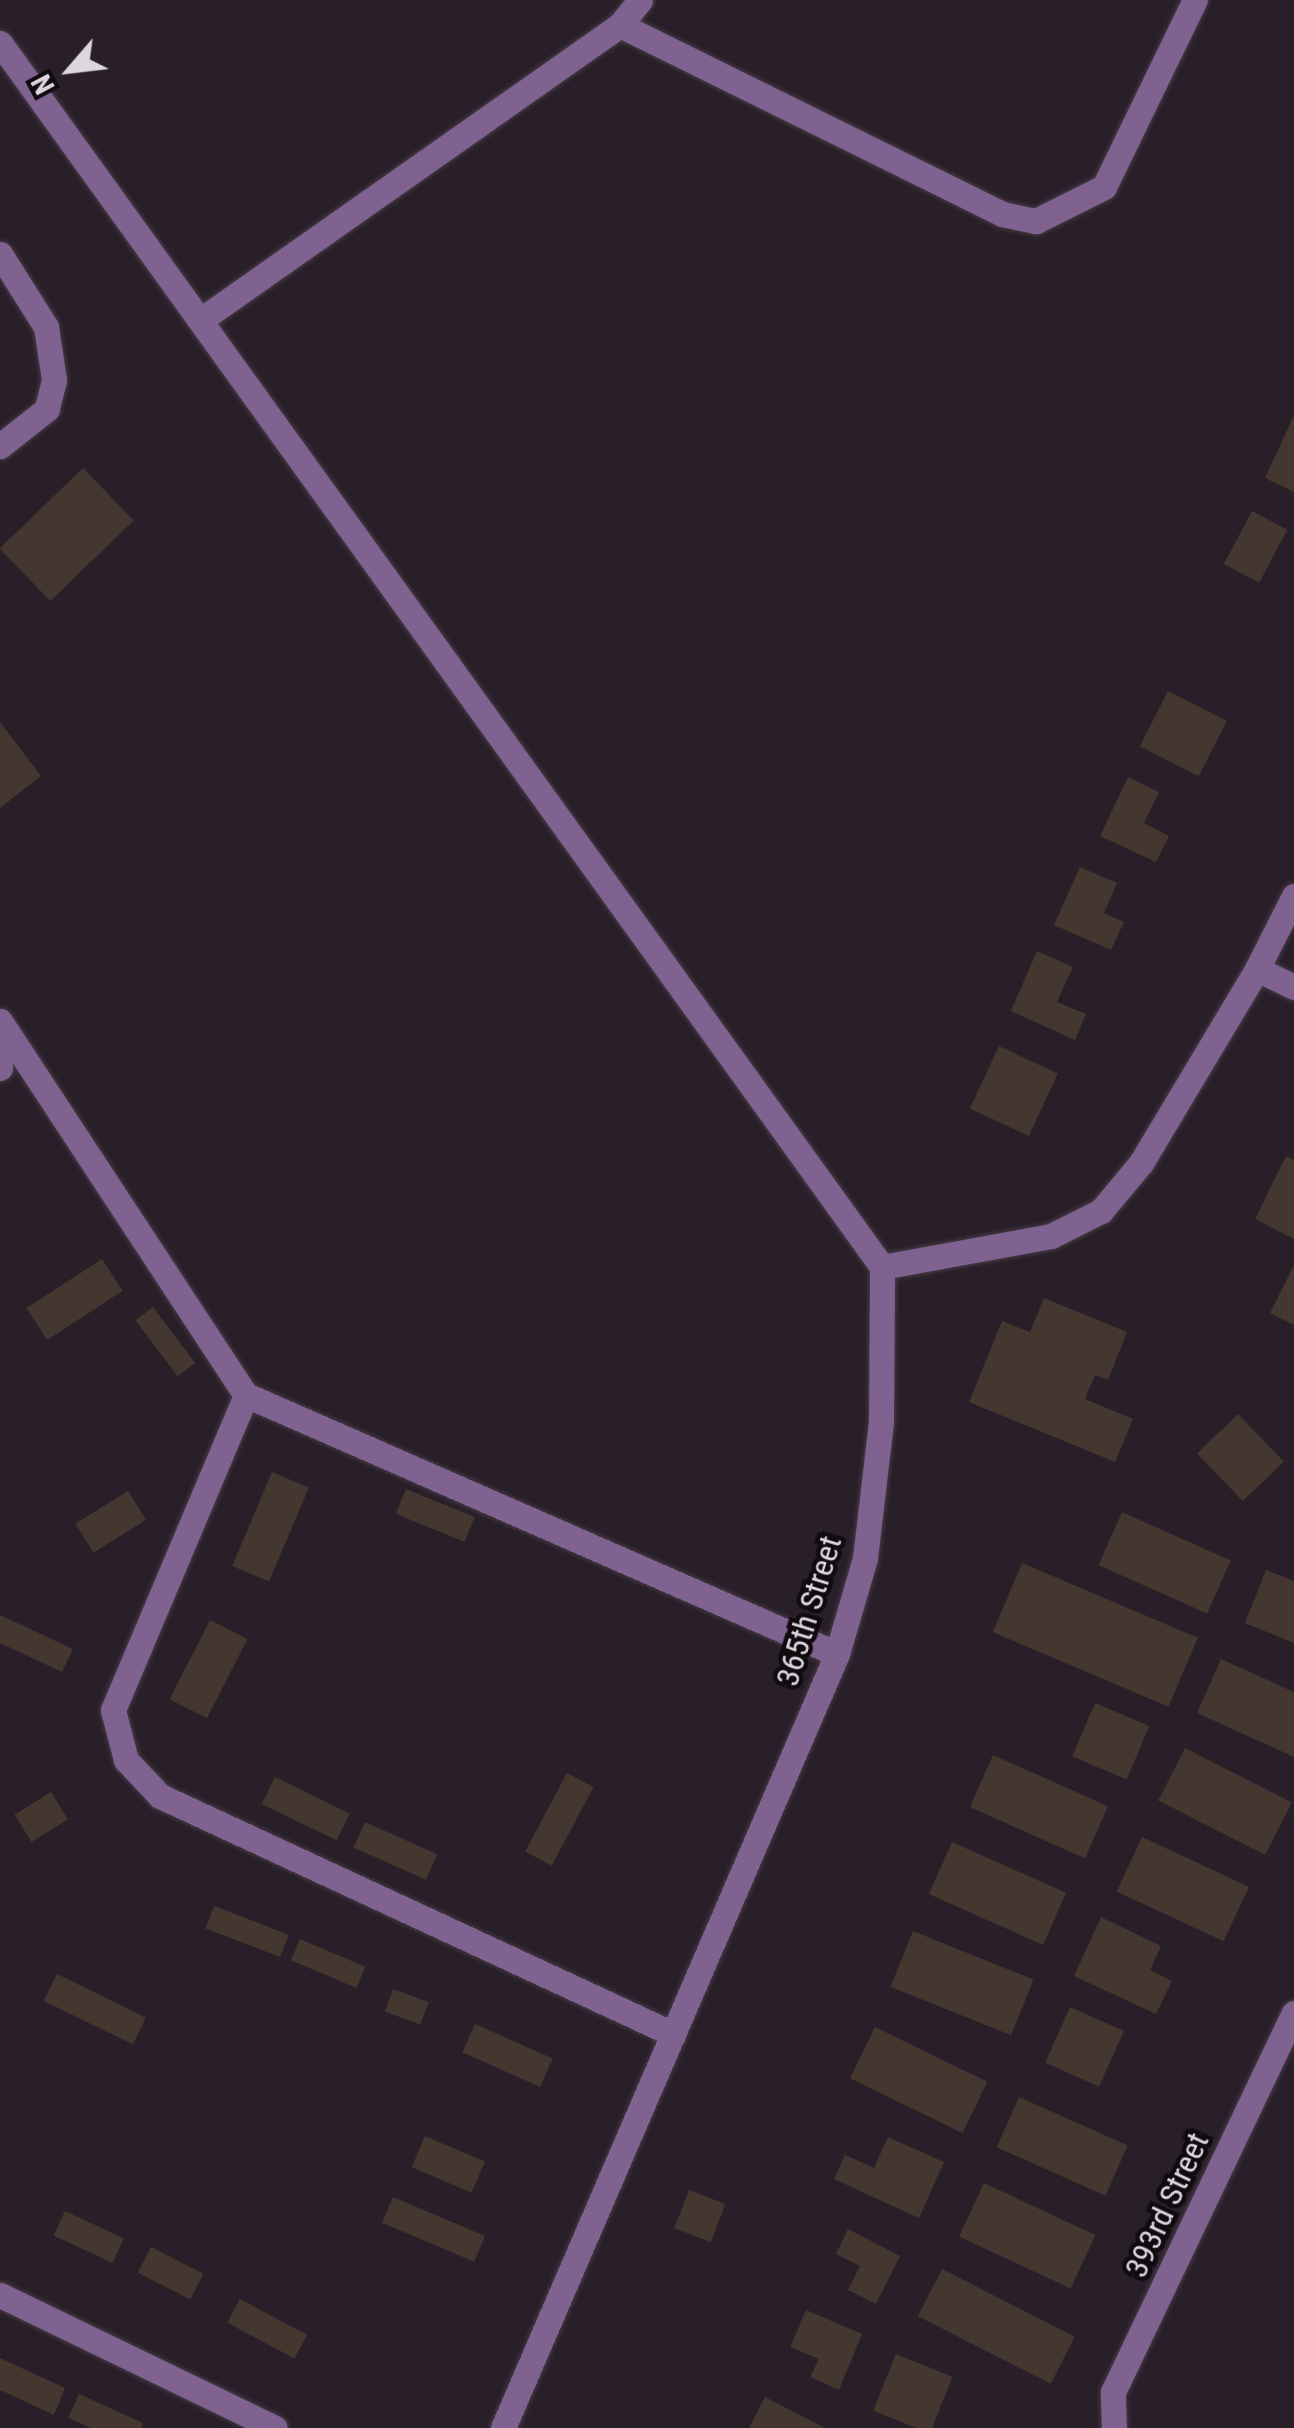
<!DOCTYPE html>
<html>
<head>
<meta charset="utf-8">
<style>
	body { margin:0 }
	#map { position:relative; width:1294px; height:2428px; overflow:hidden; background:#291f29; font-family:"Roboto Condensed",sans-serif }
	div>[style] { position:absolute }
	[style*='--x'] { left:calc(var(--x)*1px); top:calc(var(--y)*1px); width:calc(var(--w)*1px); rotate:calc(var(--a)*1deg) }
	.building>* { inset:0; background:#44372f; transform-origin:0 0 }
	.roads { filter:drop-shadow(0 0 2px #463c46) drop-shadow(0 0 2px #463c46) }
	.minor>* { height:25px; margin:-12.5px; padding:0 12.5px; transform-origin:12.5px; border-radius:12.5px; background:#7f6290 }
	span { translate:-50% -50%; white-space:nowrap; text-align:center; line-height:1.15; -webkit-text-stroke:9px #0f0b0f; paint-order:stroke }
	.street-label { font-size:32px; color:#ddd6dd }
	.north { position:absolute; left:20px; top:20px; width:100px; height:100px; -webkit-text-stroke:8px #0f0b0f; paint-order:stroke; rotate:242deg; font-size:28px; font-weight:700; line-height:40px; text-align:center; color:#ddd6dd }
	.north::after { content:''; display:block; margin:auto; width:35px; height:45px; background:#ddd6dd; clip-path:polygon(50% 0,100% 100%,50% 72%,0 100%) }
</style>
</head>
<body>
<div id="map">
	<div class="building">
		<i style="clip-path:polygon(1294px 415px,1294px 492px,1265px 478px)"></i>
		<i style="left:83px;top:468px;width:73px;height:116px;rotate:46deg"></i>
		<i style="left:1252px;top:511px;width:40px;height:60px;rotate:28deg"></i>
		<i style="left:1168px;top:691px;width:66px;height:62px;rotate:27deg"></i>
		<i style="clip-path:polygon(0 722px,41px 776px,0 808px)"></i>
		<i style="clip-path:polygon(1128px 777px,1159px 792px,1144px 823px,1169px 836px,1156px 862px,1100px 836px)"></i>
		<i style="clip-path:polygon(1080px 867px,1117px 883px,1104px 913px,1124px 922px,1111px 950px,1054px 925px)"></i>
		<i style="clip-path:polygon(1037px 951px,1073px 967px,1057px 1002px,1086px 1014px,1075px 1040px,1011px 1011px)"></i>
		<i style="left:999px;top:1046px;width:65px;height:69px;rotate:25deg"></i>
		<i style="clip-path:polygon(1286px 1156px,1294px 1160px,1294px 1239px,1255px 1219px)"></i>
		<i style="left:102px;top:1259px;width:38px;height:90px;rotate:57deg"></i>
		<i style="clip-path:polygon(1294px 1265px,1294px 1325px,1270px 1313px)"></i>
		<i style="clip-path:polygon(1044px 1298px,1127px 1332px,1108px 1380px,1095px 1375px,1085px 1399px,1133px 1419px,1115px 1462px,969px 1402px,1002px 1321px,1030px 1332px)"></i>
		<i style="left:153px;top:1307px;width:70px;height:22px;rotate:53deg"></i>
		<i style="left:1238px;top:1414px;width:66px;height:57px;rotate:46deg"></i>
		<i style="left:272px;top:1472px;width:40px;height:102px;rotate:23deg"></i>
		<i style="left:406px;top:1489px;width:74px;height:27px;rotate:22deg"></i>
		<i style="left:128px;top:1491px;width:34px;height:62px;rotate:58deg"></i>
		<i style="left:1122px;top:1512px;width:119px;height:58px;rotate:24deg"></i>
		<i style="left:1022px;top:1563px;width:191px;height:75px;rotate:23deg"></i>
		<i style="clip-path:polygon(1266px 1570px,1294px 1581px,1294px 1643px,1245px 1623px)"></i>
		<i style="clip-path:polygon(0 1615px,73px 1649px,62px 1672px,0 1643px)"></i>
		<i style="left:210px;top:1620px;width:42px;height:89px;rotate:27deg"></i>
		<i style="clip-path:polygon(1221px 1659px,1294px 1692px,1294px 1757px,1197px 1713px)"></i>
		<i style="left:1095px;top:1703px;width:59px;height:58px;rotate:23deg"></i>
		<i style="left:1185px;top:1748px;width:120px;height:59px;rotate:27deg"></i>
		<i style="left:993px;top:1755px;width:126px;height:57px;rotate:24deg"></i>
		<i style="left:567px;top:1773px;width:30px;height:89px;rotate:28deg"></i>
		<i style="left:275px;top:1777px;width:83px;height:30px;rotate:26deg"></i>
		<i style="left:51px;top:1792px;width:32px;height:43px;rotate:58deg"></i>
		<i style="left:365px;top:1822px;width:79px;height:28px;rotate:24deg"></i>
		<i style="left:1142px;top:1837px;width:118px;height:60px;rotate:25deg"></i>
		<i style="left:952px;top:1842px;width:125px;height:57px;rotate:24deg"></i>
		<i style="left:214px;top:1906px;width:80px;height:24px;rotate:21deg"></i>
		<i style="clip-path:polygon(1101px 1917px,1161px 1946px,1150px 1970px,1172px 1981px,1156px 2014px,1074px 1976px)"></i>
		<i style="left:913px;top:1931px;width:130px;height:60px;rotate:22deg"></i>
		<i style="left:300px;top:1939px;width:71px;height:23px;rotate:23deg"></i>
		<i style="left:57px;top:1974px;width:99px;height:30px;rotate:26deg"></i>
		<i style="left:393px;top:1989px;width:38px;height:24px;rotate:20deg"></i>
		<i style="left:1070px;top:2007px;width:59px;height:61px;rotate:24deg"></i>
		<i style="left:475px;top:2024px;width:85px;height:31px;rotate:24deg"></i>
		<i style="left:875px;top:2027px;width:125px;height:57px;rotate:26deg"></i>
		<i style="left:1019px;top:2097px;width:119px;height:55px;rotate:24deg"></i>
		<i style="left:425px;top:2136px;width:65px;height:34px;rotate:23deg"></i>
		<i style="clip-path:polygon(888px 2137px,944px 2162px,919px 2218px,834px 2179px,845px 2155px,874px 2168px)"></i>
		<i style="left:984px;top:2183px;width:123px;height:59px;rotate:25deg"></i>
		<i style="left:689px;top:2190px;width:39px;height:41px;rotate:21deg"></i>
		<i style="left:393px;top:2197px;width:100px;height:28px;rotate:23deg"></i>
		<i style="left:65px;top:2211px;width:65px;height:27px;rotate:25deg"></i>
		<i style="clip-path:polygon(848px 2229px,900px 2256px,876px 2304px,848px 2290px,860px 2266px,836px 2254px)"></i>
		<i style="left:151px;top:2247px;width:59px;height:29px;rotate:27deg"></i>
		<i style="left:942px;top:2269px;width:149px;height:53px;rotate:27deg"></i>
		<i style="left:240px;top:2299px;width:76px;height:27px;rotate:28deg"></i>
		<i style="clip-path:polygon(806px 2310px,862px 2334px,839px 2390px,810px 2377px,819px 2359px,790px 2347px)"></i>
		<i style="left:896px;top:2354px;width:61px;height:61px;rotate:22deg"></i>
		<i style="clip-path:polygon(0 2358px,65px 2388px,54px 2415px,0 2390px)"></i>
		<i style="clip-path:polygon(79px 2394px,143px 2423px,141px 2428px,91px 2428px,68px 2418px)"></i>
		<i style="clip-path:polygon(765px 2397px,825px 2428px,749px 2428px)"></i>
	</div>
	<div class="roads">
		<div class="minor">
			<i style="--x:620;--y:25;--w:426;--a:26.3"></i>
			<i style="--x:1002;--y:214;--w:35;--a:12"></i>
			<i style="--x:1036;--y:221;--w:76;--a:-26.6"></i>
			<i style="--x:1104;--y:187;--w:208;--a:-64.1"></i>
			<i style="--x:0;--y:43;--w:1509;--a:54.22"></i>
			<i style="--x:0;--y:254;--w:86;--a:57.8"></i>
			<i style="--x:46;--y:327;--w:54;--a:81.4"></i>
			<i style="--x:54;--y:380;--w:30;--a:104"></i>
			<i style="--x:47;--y:409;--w:60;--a:141.8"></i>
			<i style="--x:202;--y:319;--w:511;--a:-35.12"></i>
			<i style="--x:620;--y:25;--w:32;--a:-51"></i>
			<i style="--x:1294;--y:896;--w:82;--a:116.9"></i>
			<i style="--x:1257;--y:969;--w:41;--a:25.9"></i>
			<i style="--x:0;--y:1021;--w:448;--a:56.7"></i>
			<i style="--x:246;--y:1395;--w:645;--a:23.66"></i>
			<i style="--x:0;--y:1043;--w:25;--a:90"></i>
			<i style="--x:246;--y:1395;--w:342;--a:112.9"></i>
			<i style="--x:113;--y:1710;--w:52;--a:75.4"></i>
			<i style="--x:126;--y:1760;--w:50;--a:46.6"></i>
			<i style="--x:160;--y:1796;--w:566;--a:24.89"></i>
			<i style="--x:0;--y:2295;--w:305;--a:25.8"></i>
			<i style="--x:503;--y:2428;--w:843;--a:-66.66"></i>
			<i style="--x:837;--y:1654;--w:100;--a:-73.7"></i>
			<i style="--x:865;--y:1558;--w:138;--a:-83.3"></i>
			<i style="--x:881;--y:1421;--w:154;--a:-89.6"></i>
			<i style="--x:882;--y:1267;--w:172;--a:-10.4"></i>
			<i style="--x:1051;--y:1236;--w:56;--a:-26.6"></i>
			<i style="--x:1101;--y:1211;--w:62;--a:-50.2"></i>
			<i style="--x:1141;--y:1163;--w:226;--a:-59.1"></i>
			<i style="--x:1114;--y:2428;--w:36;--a:-92"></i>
			<i style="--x:1113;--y:2392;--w:420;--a:-64.5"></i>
		</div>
	</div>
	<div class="street-label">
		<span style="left:809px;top:1611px;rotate:-73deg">365th Street</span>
		<span style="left:1167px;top:2205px;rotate:-65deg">393rd Street</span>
	</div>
	<div class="north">N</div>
</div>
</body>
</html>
